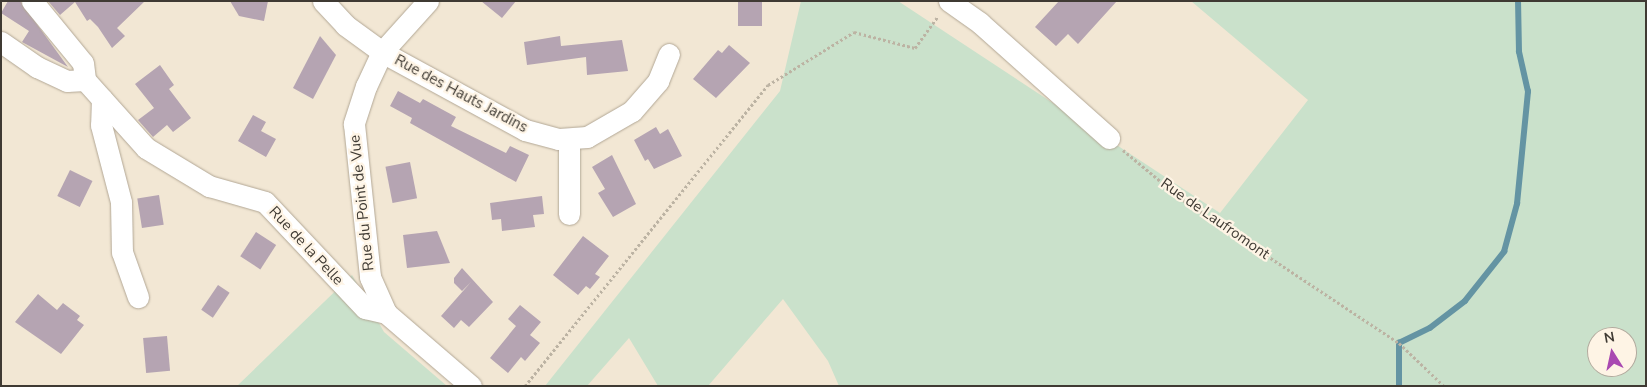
<!DOCTYPE html>
<html>
<head>
<meta charset="utf-8">
<style>
	body { margin:0 }
	#map { position:relative; width:1647px; height:387px; overflow:hidden; background:#f2e7d4; font-family:"Nunito Sans",sans-serif }
	div>[style] { position:absolute }
	[style*='--x'] { left:calc(var(--x)*1px); top:calc(var(--y)*1px); width:calc(var(--w)*1px); rotate:calc(var(--a)*1deg) }
	.green>* { inset:0; background:#cae1cb }
	.stream>* { height:5.5px; margin:-2.75px; padding:0 2.75px; transform-origin:2.75px; border-radius:2.75px; background:#6494a3 }
	.building>* { inset:0; background:#b5a4b2; transform-origin:0 0 }
	.path>* { height:3px; margin-top:-1.5px; transform-origin:0; background:repeating-linear-gradient(90deg,#bcb3a3 0 2.5px,transparent 0 5px) }
	.roads { filter:drop-shadow(0 0 1px #b2a795) drop-shadow(0 0 1px #b2a795) }
	.minor>* { height:21px; margin:-10.5px; padding:0 10.5px; transform-origin:10.5px; border-radius:10.5px; background:#fff }
	span { translate:-50% -50%; white-space:nowrap; text-align:center; line-height:1.15; -webkit-text-stroke:4.5px #fef4e5; paint-order:stroke }
	.street-label { font-size:15px; color:#3f3a33 }
	.frame { position:absolute; inset:0; border:2px solid #3f3a33; pointer-events:none }
	.north { position:absolute; left:1587px; top:327px; width:50px; height:50px; box-sizing:border-box; background:#fef4e5; border:1px solid #b2aa9e; border-radius:50%; rotate:350deg; font-size:14px; font-weight:700; line-height:20px; text-align:center; color:#3f3a33 }
	.north::after { content:''; display:block; margin:auto; width:18px; height:22px; background:#a949b1; clip-path:polygon(50% 0,100% 100%,50% 72%,0 100%) }
</style>
</head>
<body>
<div id="map">
	<div class="green">
		<i style="clip-path:polygon(evenodd,801px 1px,898px 1px,1220px 213px,1308px 100px,1191px 1px,1646px 1px,1646px 386px,839px 386px,828px 361px,783px 299px,708px 386px,658px 386px,629px 338px,587px 386px,545px 386px,780px 91px,801px 1px,1597px 337px,1627px 337px,1627px 367px,1597px 367px,1597px 337px)"></i>
		<i style="clip-path:polygon(352px 275px,384px 332px,447px 386px,237px 386px)"></i>
	</div>
	<div class="stream">
		<i style="--x:1399;--y:386;--w:43;--a:-90"></i>
		<i style="--x:1399;--y:343;--w:34;--a:-26"></i>
		<i style="--x:1430;--y:328;--w:44;--a:-37.6"></i>
		<i style="--x:1465;--y:301;--w:63;--a:-51.5"></i>
		<i style="--x:1504;--y:252;--w:50;--a:-74.8"></i>
		<i style="--x:1517;--y:204;--w:113;--a:-84.4"></i>
		<i style="--x:1528;--y:92;--w:41;--a:-102.7"></i>
		<i style="--x:1519;--y:52;--w:51;--a:-91.1"></i>
	</div>
	<div class="building">
		<i style="clip-path:polygon(8px 1px,20px 1px,68px 67px,22px 42px,29px 31px,1px 13px)"></i>
		<i style="clip-path:polygon(48px 1px,145px 1px,117px 28px,125px 36px,112px 48px,98px 27px,90px 19px,87px 21px,75px 2px,60px 15px)"></i>
		<i style="clip-path:polygon(230px 1px,268px 1px,264px 21px,239px 16px)"></i>
		<i style="clip-path:polygon(481px 1px,516px 1px,502px 18px)"></i>
		<i style="left:738px;top:1px;width:24px;height:25px"></i>
		<i style="clip-path:polygon(1059px 1px,1117px 1px,1078px 44px,1068px 34px,1056px 46px,1035px 27px)"></i>
		<i style="clip-path:polygon(320px 36px,336px 55px,313px 99px,293px 88px)"></i>
		<i style="clip-path:polygon(560px 36px,561px 46px,622px 40px,628px 71px,587px 75px,586px 57px,527px 65px,524px 42px)"></i>
		<i style="clip-path:polygon(729px 45px,750px 63px,716px 98px,693px 79px,718px 50px,722px 53px)"></i>
		<i style="clip-path:polygon(160px 65px,174px 85px,169px 89px,191px 118px,173px 132px,167px 125px,153px 137px,138px 120px,154px 108px,135px 84px)"></i>
		<i style="clip-path:polygon(398px 91px,420px 103px,423px 99px,456px 117px,451px 126px,506px 153px,510px 146px,529px 155px,516px 182px,410px 123px,412px 118px,390px 106px)"></i>
		<i style="clip-path:polygon(253px 115px,266px 122px,261px 131px,276px 139px,266px 157px,238px 141px)"></i>
		<i style="clip-path:polygon(656px 127px,660px 134px,668px 129px,682px 156px,654px 169px,648px 159px,645px 161px,634px 140px)"></i>
		<i style="clip-path:polygon(612px 155px,636px 204px,613px 217px,598px 193px,605px 189px,592px 167px)"></i>
		<i style="left:410px;top:162px;width:37px;height:25px;rotate:79deg"></i>
		<i style="left:70px;top:170px;width:25px;height:29px;rotate:26deg"></i>
		<i style="left:159px;top:195px;width:30px;height:22px;rotate:81deg"></i>
		<i style="clip-path:polygon(542px 196px,544px 214px,533px 215px,535px 227px,502px 231px,501px 219px,492px 220px,490px 203px)"></i>
		<i style="clip-path:polygon(437px 231px,450px 263px,407px 268px,403px 235px)"></i>
		<i style="left:256px;top:232px;width:24px;height:29px;rotate:33deg"></i>
		<i style="clip-path:polygon(583px 236px,609px 256px,595px 274px,600px 277px,590px 289px,586px 286px,578px 295px,553px 275px)"></i>
		<i style="clip-path:polygon(462px 268px,493px 302px,469px 327px,461px 320px,454px 328px,441px 316px,471px 282px,462px 291px,454px 283px,454px 278px)"></i>
		<i style="left:218px;top:285px;width:14px;height:30px;rotate:34deg"></i>
		<i style="clip-path:polygon(38px 294px,57px 310px,63px 303px,80px 316px,77px 320px,84px 325px,61px 354px,15px 322px)"></i>
		<i style="clip-path:polygon(520px 305px,541px 322px,530px 335px,540px 343px,525px 361px,521px 357px,508px 373px,490px 358px,516px 326px,508px 319px)"></i>
		<i style="left:167px;top:336px;width:35px;height:24px;rotate:85deg"></i>
	</div>
	<div class="path">
		<i style="--x:1123;--y:150;--w:78;--a:39.8"></i>
		<i style="--x:1183;--y:200;--w:259;--a:33.5"></i>
		<i style="--x:1399;--y:343;--w:62;--a:43.7"></i>
		<i style="--x:525;--y:386;--w:387;--a:-51.1"></i>
		<i style="--x:768;--y:85;--w:101;--a:-31.6"></i>
		<i style="--x:854;--y:32;--w:63;--a:14.7"></i>
		<i style="--x:915;--y:48;--w:39;--a:-54"></i>
	</div>
	<div class="roads">
		<div class="minor">
			<i style="--x:32;--y:1;--w:80;--a:50.6"></i>
			<i style="--x:83;--y:63;--w:17;--a:83"></i>
			<i style="--x:85;--y:80;--w:91;--a:48.1"></i>
			<i style="--x:146;--y:148;--w:74;--a:31.1"></i>
			<i style="--x:209;--y:186;--w:58;--a:15.9"></i>
			<i style="--x:265;--y:202;--w:146;--a:46.7"></i>
			<i style="--x:365;--y:308;--w:22;--a:13"></i>
			<i style="--x:323;--y:1;--w:33;--a:47"></i>
			<i style="--x:345;--y:25;--w:46;--a:36.1"></i>
			<i style="--x:382;--y:52;--w:163;--a:28.6"></i>
			<i style="--x:525;--y:130;--w:35;--a:15"></i>
			<i style="--x:559;--y:139;--w:28;--a:-4"></i>
			<i style="--x:587;--y:137;--w:52;--a:-30"></i>
			<i style="--x:632;--y:111;--w:40;--a:-49"></i>
			<i style="--x:658;--y:81;--w:29;--a:-68"></i>
			<i style="--x:428;--y:1;--w:69;--a:132"></i>
			<i style="--x:382;--y:52;--w:38;--a:115"></i>
			<i style="--x:366;--y:86;--w:40;--a:108"></i>
			<i style="--x:354;--y:124;--w:154;--a:84"></i>
			<i style="--x:370;--y:277;--w:39;--a:66"></i>
			<i style="--x:386;--y:313;--w:112;--a:40.7"></i>
			<i style="--x:949;--y:1;--w:38;--a:35"></i>
			<i style="--x:980;--y:23;--w:173;--a:41.7"></i>
			<i style="--x:1;--y:42;--w:44;--a:34.8"></i>
			<i style="--x:37;--y:67;--w:33;--a:25"></i>
			<i style="--x:67;--y:81;--w:18;--a:-3"></i>
			<i style="--x:102;--y:99;--w:26;--a:92"></i>
			<i style="--x:101;--y:125;--w:80;--a:75.4"></i>
			<i style="--x:121;--y:202;--w:50;--a:88.9"></i>
			<i style="--x:122;--y:252;--w:48;--a:70.4"></i>
			<i style="--x:569;--y:214;--w:74;--a:-90"></i>
		</div>
	</div>
	<div class="street-label">
		<span style="left:461px;top:94px;rotate:28deg">Rue des Hauts Jardins</span>
		<span style="left:362px;top:203px;rotate:-96deg">Rue du Point de Vue</span>
		<span style="left:1215px;top:219px;rotate:35deg">Rue de Laufromont</span>
		<span style="left:306px;top:246px;rotate:47deg">Rue de la Pelle</span>
	</div>
	<div class="frame"></div>
	<div class="north">N</div>
</div>
</body>
</html>
